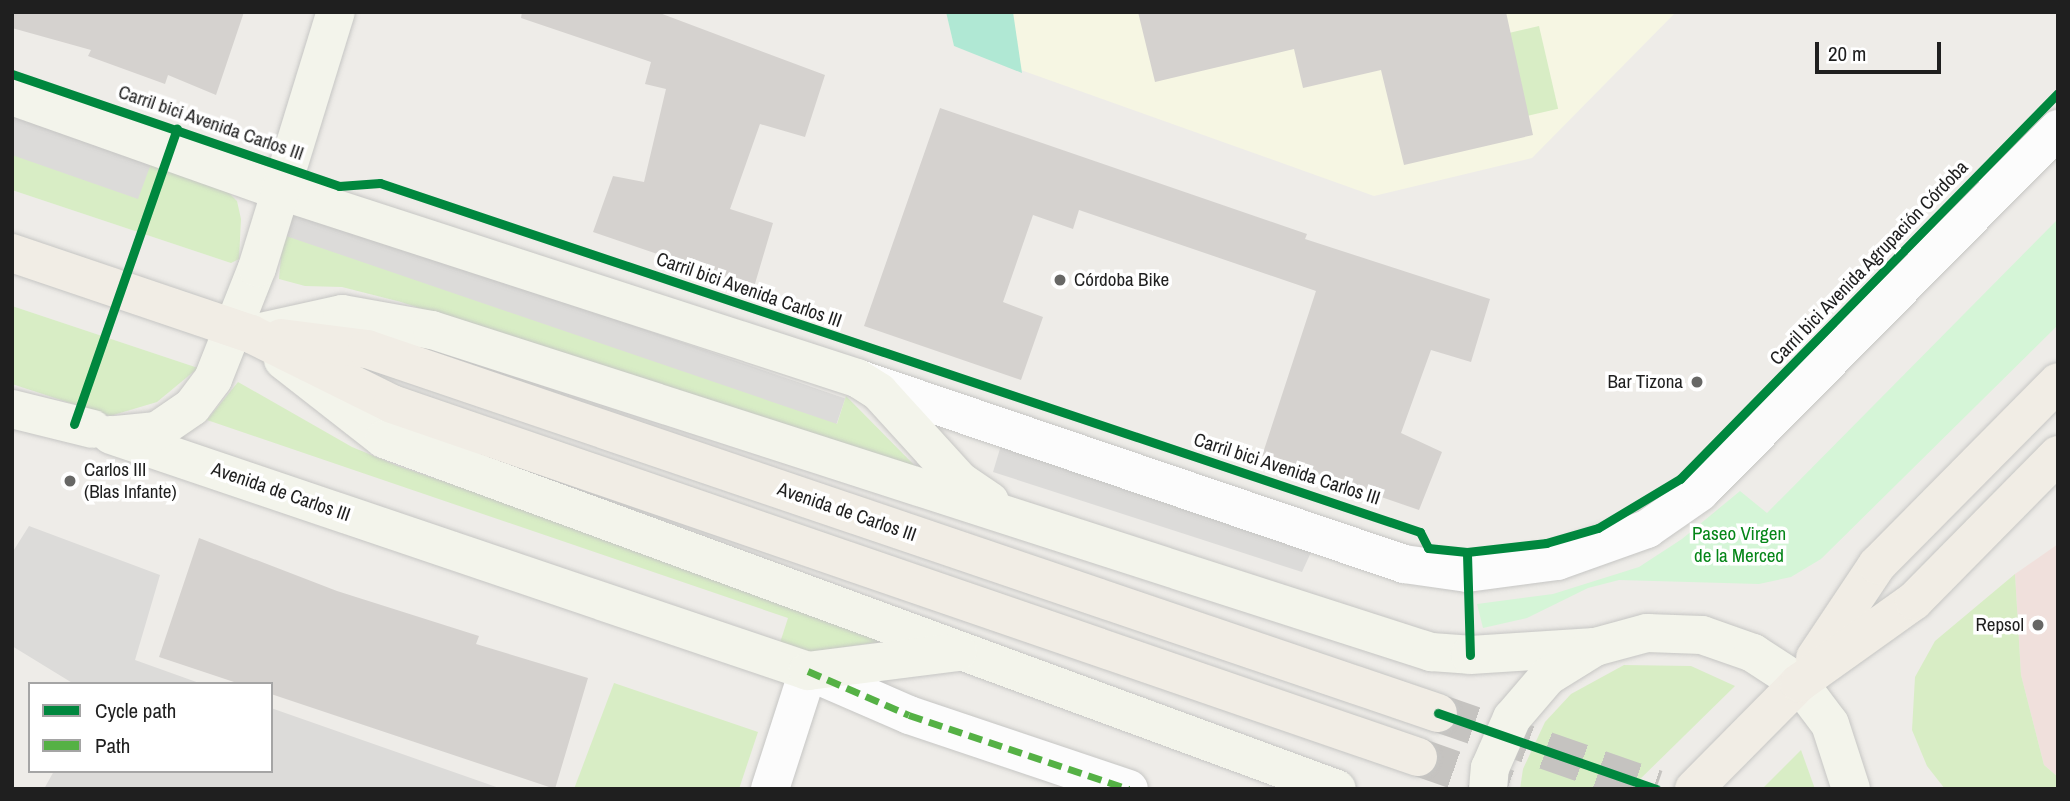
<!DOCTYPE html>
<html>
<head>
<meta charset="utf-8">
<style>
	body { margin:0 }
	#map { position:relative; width:2070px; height:801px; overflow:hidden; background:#eeece8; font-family:"Archivo Narrow",sans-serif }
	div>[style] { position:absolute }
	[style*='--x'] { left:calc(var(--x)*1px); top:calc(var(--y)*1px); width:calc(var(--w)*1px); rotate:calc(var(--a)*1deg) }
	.commercial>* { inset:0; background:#f0e0dc }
	.education>* { inset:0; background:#f6f6e3 }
	.religious>* { inset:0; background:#dcdbd9; transform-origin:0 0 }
	.grass>* { inset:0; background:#d8edc5; transform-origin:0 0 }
	.park>* { inset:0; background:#d5f5d7 }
	.pitch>* { inset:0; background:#b0e8d4 }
	.building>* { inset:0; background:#d5d2cf }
	.primary-tunnel>* { height:38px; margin-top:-19px; transform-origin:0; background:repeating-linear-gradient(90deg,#c5c3c0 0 38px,transparent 0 57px) }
	.roads { filter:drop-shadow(0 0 2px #c6c6c4) drop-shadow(0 0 2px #c6c6c4) }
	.street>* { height:38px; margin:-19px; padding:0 19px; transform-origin:19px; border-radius:19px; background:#fcfcfc }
	.secondary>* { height:38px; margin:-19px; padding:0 19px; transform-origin:19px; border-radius:19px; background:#f3f4eb }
	.primary>* { height:38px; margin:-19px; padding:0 19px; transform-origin:19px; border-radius:19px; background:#f1ede5 }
	.quiet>* { height:7px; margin-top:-3.5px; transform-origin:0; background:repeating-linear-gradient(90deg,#55b145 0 14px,transparent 0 21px) }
	.cycleway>* { height:9px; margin:-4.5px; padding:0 4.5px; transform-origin:4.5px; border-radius:4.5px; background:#00873e }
	.dots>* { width:19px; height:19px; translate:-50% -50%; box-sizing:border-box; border:4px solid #fff; border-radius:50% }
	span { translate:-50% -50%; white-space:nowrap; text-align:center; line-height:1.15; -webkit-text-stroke:7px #fff; paint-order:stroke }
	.street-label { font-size:19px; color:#1f1f1f }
	.poi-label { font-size:19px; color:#1f1f1f }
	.left { translate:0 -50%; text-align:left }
	.right { translate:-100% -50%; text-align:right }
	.park-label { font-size:19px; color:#058618 }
	.frame { position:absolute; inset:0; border:14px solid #1f1f1f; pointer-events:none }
	.legend { position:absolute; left:28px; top:682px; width:245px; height:91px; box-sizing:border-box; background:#fff; border:2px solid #a5a5a5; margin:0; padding:9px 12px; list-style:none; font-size:21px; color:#1f1f1f }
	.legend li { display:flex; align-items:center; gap:14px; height:35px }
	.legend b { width:35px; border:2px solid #a5a5a5 }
	.scale { position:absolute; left:1815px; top:42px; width:126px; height:32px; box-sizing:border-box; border:4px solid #1f1f1f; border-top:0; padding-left:9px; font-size:21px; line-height:24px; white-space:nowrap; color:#1f1f1f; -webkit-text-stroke:5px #fff; paint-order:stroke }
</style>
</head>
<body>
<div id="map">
	<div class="commercial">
		<i style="clip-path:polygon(2058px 544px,2058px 777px,2044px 765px,2021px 675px,2015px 574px)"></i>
	</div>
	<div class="education">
		<i style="clip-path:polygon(946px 12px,1676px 12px,1532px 158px,1374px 196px,954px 46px)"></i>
	</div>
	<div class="religious">
		<i style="left:12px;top:114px;width:148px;height:41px;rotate:19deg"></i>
		<i style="left:295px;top:209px;width:582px;height:29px;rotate:19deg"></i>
		<i style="clip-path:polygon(1002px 442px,1312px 550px,1302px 572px,993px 472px)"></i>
		<i style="clip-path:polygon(29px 526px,160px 575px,135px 660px,202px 684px,74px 684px,12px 646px,12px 553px)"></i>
		<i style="clip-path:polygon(271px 708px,502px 789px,44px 789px,54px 771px,271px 771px)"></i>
	</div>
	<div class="grass">
		<i style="left:1539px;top:26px;width:85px;height:31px;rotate:77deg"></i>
		<i style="clip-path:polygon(12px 155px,138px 199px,152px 161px,228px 192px,237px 201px,241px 219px,239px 259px,231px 263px,12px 190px)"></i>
		<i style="clip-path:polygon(283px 235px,837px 424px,846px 396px,921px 472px,401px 302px,342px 287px,305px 286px,279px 279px)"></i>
		<i style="clip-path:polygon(12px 306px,198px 368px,157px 402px,110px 416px,12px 384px)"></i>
		<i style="clip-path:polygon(238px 382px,352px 447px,398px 466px,895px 635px,893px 640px,803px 653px,779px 646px,788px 618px,207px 420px)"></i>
		<i style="clip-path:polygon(2015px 574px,2021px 675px,2044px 765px,2058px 777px,2058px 789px,1945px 789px,1927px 766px,1912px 730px,1915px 677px,1935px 641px)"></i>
		<i style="clip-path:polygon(1624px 665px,1691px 666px,1735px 686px,1630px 789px,1520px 789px,1523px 769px,1545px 722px,1571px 694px)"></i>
		<i style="clip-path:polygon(614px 683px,758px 732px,739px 789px,574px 789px)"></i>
		<i style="clip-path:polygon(1801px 750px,1815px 789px,1762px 789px)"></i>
	</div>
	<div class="park">
		<i style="clip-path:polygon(2058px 219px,2058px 325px,1821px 559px,1791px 577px,1759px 584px,1619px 580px,1588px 588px,1527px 618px,1483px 628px,1477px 604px,1553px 594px,1639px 567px,1682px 539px,1740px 491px,1767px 513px)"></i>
	</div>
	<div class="pitch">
		<i style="clip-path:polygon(946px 12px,1013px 12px,1022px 73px,954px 46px)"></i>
	</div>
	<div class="building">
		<i style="clip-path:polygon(12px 12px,244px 12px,216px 95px,168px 75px,165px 84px,88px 56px,91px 50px,12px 28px)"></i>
		<i style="clip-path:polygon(522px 12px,657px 12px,825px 75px,805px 137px,760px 124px,730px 209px,773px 223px,754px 287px,593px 232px,613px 176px,644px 182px,666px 89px,645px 84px,651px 62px,521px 18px)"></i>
		<i style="clip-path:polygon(1138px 12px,1506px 12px,1533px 135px,1404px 165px,1381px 70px,1303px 88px,1294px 49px,1155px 82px)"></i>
		<i style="clip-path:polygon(940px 108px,1307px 234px,1305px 239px,1490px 299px,1471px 362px,1431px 350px,1401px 433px,1442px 452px,1419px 510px,1262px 456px,1316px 291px,1079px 210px,1073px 229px,1033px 215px,1003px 302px,1043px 317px,1021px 380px,864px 326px)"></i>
		<i style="clip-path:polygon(199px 538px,337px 591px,479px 636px,476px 644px,588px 678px,555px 789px,271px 694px,271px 684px,240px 684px,159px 657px)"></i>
	</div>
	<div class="primary-tunnel">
		<i style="--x:1438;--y:713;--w:231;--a:19.2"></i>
		<i style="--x:1418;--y:757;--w:96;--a:19.4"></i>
	</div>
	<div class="roads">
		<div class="street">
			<i style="--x:859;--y:379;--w:576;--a:18.75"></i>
			<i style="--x:1404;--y:564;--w:64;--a:8.1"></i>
			<i style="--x:1467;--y:573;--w:91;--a:-7.6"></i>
			<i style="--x:1557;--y:561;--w:96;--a:-19.6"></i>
			<i style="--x:1647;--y:529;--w:65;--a:-34.9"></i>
			<i style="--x:1700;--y:492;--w:510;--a:-45.4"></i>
			<i style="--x:770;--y:789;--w:124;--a:-72.1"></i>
			<i style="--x:808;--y:671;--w:110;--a:23.5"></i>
			<i style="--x:909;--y:715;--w:232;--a:18.6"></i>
		</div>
		<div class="secondary">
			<i style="--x:12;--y:96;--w:282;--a:19.5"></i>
			<i style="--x:278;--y:190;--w:609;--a:17.99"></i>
			<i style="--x:857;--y:378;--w:26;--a:32"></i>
			<i style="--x:879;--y:392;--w:120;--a:47.7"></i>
			<i style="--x:960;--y:481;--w:36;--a:34"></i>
			<i style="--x:256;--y:333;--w:88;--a:-12.5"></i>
			<i style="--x:342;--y:314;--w:91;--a:10.1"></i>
			<i style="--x:432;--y:330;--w:1050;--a:17.87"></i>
			<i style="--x:1431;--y:652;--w:39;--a:4"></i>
			<i style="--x:1470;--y:655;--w:125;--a:-3.7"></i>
			<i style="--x:283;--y:360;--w:128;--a:38"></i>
			<i style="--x:384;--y:439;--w:1015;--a:20.17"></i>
			<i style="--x:12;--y:409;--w:83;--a:13.9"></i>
			<i style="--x:111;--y:435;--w:736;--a:18.71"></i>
			<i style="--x:808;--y:671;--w:151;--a:-7.2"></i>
			<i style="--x:116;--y:435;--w:41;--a:-5.6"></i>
			<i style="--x:157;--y:431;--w:42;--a:-34.4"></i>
			<i style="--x:192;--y:407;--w:35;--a:-53"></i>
			<i style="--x:213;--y:379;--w:119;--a:-68.4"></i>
			<i style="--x:257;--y:268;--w:268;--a:-72.9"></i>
			<i style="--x:1488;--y:789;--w:21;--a:-85"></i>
			<i style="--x:1490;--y:768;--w:55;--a:-66.3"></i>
			<i style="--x:1512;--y:718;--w:55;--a:-49.4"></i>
			<i style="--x:1548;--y:676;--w:55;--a:-31.7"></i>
			<i style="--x:1595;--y:647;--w:54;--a:-15.1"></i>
			<i style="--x:1647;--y:633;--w:55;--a:2.1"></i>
			<i style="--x:1702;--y:635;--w:54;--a:19.4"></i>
			<i style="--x:1753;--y:653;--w:55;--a:33.1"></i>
			<i style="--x:1799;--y:683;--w:51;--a:52.9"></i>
			<i style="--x:1830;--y:724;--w:68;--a:72.1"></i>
		</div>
		<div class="primary">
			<i style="--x:12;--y:253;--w:252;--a:18.7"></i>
			<i style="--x:251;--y:334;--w:157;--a:26.4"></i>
			<i style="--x:392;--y:404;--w:1085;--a:18.99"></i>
			<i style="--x:281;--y:338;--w:87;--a:7.3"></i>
			<i style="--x:367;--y:349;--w:1131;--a:18.77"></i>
			<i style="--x:1815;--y:658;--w:112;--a:-56.3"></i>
			<i style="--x:1877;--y:565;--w:257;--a:-45.3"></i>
			<i style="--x:1694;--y:789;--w:149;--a:-45.3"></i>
			<i style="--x:1799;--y:683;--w:141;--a:-35.5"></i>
			<i style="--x:1914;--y:601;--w:205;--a:-45.4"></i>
		</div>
	</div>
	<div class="quiet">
		<i style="--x:808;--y:671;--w:110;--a:23.5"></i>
		<i style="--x:909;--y:715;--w:232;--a:18.6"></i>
	</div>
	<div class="cycleway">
		<i style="--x:12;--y:74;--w:346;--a:18.9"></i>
		<i style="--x:339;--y:186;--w:41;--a:-4.2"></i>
		<i style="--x:380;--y:183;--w:1097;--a:18.55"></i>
		<i style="--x:1420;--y:532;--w:18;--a:63"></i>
		<i style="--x:1428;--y:548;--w:39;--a:6"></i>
		<i style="--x:74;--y:424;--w:313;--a:-70.8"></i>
		<i style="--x:1470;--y:655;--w:103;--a:-91.7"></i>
		<i style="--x:1467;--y:552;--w:80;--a:-6.5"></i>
		<i style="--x:1546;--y:543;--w:54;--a:-16.1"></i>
		<i style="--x:1598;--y:528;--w:96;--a:-30.9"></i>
		<i style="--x:1680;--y:479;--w:540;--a:-45.6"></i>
		<i style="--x:1438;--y:713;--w:231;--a:19.2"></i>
	</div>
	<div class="dots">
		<i style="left:1060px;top:280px;background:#676765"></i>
		<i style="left:1697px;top:382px;background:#676765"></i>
		<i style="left:70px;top:481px;background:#676765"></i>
		<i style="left:2038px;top:625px;background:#676765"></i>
	</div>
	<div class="street-label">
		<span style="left:211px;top:123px;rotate:19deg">Carril bici Avenida Carlos III</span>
		<span style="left:1869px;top:263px;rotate:-46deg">Carril bici Avenida Agrupación Córdoba</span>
		<span style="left:749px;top:290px;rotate:19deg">Carril bici Avenida Carlos III</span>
		<span style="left:1287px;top:469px;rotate:18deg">Carril bici Avenida Carlos III</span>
		<span style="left:281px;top:492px;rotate:19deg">Avenida de Carlos III</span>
		<span style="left:847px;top:512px;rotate:19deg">Avenida de Carlos III</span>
	</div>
	<div class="poi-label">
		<span class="left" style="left:1074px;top:280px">Córdoba Bike</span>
		<span class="right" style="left:1683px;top:382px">Bar Tizona</span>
		<span class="left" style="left:84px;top:481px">Carlos III<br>(Blas Infante)</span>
		<span class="right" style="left:2024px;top:625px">Repsol</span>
	</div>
	<div class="park-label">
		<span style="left:1739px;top:545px">Paseo Virgen<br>de la Merced</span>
	</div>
	<div class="frame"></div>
	<ul class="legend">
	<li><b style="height:9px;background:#00873e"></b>Cycle path</li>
	<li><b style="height:9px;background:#55b145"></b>Path</li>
	</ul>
	<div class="scale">20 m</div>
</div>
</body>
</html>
